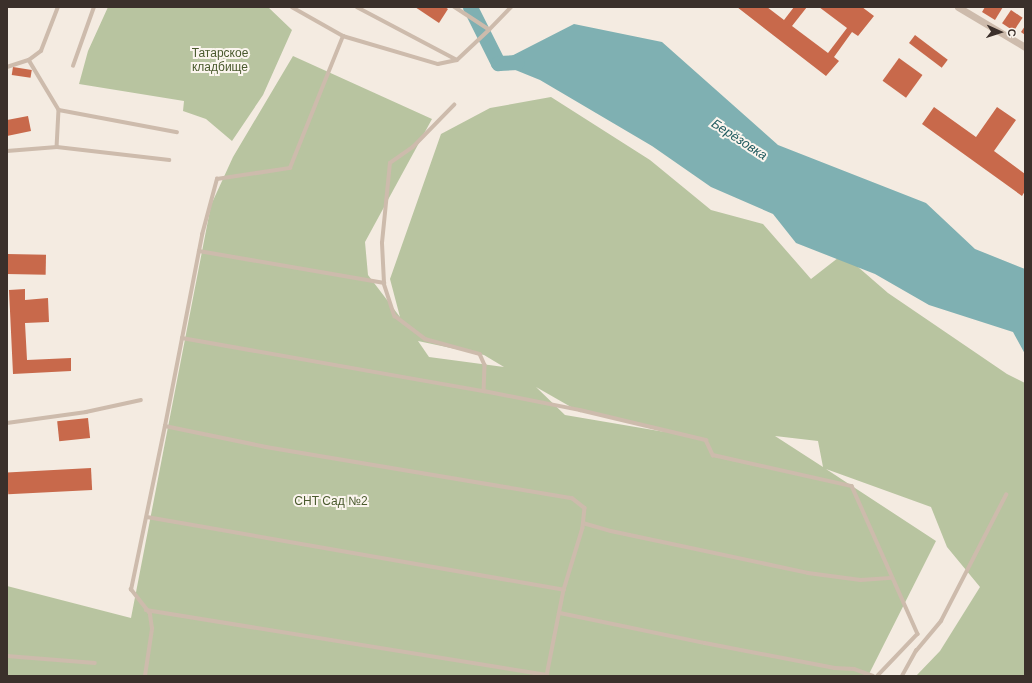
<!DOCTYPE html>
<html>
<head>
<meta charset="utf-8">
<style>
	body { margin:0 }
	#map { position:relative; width:1032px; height:683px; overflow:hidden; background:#f4ebe1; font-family:Arial,sans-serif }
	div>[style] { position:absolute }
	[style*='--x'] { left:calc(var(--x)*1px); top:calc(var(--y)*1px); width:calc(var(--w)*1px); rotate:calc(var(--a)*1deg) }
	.green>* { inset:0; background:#b8c4a0 }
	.water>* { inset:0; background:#7fb0b2 }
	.river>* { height:15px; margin:-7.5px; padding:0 7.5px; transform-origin:7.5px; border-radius:7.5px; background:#7fb0b2 }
	.building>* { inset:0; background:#c8694b; transform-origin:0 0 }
	.service>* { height:3.5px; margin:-1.75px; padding:0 1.75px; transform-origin:1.75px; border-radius:1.75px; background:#cdbbac }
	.minor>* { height:7px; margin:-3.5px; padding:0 3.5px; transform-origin:3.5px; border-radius:3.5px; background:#cdbbac }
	span { translate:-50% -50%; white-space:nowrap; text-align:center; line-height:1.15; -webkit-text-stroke:4px #fbf5ee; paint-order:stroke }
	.park-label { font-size:12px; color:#4a5a2e }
	.water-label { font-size:13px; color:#1f5a5e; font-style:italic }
	.frame { position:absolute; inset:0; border:8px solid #3b302b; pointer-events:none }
	.north { position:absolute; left:980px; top:12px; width:40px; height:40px; -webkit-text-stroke:3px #fbf5ee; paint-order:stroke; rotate:93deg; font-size:11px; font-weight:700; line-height:16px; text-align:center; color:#3b302b }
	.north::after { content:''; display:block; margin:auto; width:14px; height:18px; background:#3b302b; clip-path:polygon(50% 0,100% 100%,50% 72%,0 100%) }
</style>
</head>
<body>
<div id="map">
	<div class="green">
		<i style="clip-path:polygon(108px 7px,268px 7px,292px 30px,263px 95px,232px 141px,206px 119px,183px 111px,184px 101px,79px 84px,88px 51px)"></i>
		<i style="clip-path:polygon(evenodd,293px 56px,432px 119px,365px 242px,368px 275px,400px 317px,390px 279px,441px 134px,490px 108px,551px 97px,650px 160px,711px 210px,763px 224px,811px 279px,843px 254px,888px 293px,1007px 374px,1025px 383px,1025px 676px,916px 676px,940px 651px,980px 587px,947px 547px,931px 507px,826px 469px,936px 541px,868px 676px,7px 676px,7px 586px,131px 618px,211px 205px,233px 157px,293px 56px,418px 341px,484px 355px,504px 367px,429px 357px,418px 341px,293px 56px,536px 387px,571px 407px,665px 432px,565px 415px,536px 387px,293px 56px,775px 436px,818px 441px,823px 467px,775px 436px)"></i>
	</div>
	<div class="water">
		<i style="clip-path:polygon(574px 24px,662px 42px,778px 145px,926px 203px,975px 249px,1025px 269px,1025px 354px,1013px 332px,929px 305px,875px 274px,796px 243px,773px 214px,711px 187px,652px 146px,540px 80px,498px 63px)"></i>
	</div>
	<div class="river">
		<i style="--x:470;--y:7;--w:63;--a:63.4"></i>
		<i style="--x:498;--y:63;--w:19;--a:-3"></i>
	</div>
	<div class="building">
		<i style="clip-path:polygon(415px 7px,445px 7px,448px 9px,439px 23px)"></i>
		<i style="clip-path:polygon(737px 7px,767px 7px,784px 20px,794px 7px,807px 7px,792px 26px,828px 53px,847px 28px,819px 7px,862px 7px,874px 16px,858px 36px,852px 32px,834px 57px,839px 61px,826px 76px)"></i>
		<i style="clip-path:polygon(985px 7px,1003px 7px,995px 20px,982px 12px)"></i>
		<i style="left:1011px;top:10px;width:14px;height:16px;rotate:34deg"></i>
		<i style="clip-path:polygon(1025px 26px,1025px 35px,1021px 32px)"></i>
		<i style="left:915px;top:35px;width:41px;height:10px;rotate:37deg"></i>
		<i style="left:899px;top:58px;width:29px;height:28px;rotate:36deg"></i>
		<i style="left:13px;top:67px;width:19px;height:8px;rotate:9deg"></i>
		<i style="clip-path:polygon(934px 107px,976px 137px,997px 107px,1016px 120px,994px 151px,1025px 174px,1025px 191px,1022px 196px,922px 124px)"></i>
		<i style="clip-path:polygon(28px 116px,31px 131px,7px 136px,7px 120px)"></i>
		<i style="left:7px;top:254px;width:39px;height:20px;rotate:1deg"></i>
		<i style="clip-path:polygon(25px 289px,25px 300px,48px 298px,49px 322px,25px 323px,27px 360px,71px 358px,71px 371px,13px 374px,9px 290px)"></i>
		<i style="left:88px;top:418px;width:20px;height:31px;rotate:84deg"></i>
		<i style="left:91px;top:468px;width:22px;height:84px;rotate:87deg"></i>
	</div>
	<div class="service">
		<i style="--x:292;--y:7;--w:59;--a:29.6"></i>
		<i style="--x:343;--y:36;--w:99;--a:16.4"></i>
		<i style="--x:438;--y:64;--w:19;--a:-12"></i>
		<i style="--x:457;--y:60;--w:44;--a:-43.2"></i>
		<i style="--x:489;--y:30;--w:42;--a:-146.7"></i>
		<i style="--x:357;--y:7;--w:113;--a:27.9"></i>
		<i style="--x:489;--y:30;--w:32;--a:-46"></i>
		<i style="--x:29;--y:60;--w:58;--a:59"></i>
		<i style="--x:59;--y:110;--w:120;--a:10.6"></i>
		<i style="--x:73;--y:66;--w:63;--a:-70.4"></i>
		<i style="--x:7;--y:67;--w:23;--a:-18"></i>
		<i style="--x:29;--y:60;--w:15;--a:-37"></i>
		<i style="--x:41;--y:51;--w:47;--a:-68.9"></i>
		<i style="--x:59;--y:110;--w:37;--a:93"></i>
		<i style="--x:57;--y:147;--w:113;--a:6.6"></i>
		<i style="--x:7;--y:151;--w:50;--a:-4.6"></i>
		<i style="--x:199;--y:251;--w:188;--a:9.8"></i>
		<i style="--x:384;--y:283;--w:35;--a:72"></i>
		<i style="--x:395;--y:316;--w:38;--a:37"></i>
		<i style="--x:425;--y:339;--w:57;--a:15.3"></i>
		<i style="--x:480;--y:354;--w:12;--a:66"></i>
		<i style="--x:485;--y:365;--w:26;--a:92"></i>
		<i style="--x:484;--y:391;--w:98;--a:11.2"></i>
		<i style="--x:580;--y:410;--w:130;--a:13.4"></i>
		<i style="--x:706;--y:440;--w:17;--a:65"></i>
		<i style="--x:713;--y:455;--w:142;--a:12.6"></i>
		<i style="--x:852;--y:486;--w:162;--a:66"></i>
		<i style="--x:918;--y:634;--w:58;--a:133.6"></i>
		<i style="--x:384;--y:283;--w:40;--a:-92.9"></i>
		<i style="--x:382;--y:243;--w:80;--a:-84.3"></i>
		<i style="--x:390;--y:163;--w:28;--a:-35"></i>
		<i style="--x:413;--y:147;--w:59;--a:-45.7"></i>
		<i style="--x:182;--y:338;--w:307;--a:10"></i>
		<i style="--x:7;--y:423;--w:80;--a:-7.9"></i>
		<i style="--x:86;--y:412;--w:56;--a:-12.3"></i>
		<i style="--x:165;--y:426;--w:195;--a:-79"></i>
		<i style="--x:202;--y:235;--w:58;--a:-75"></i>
		<i style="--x:217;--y:179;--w:74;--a:-8.6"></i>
		<i style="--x:290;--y:168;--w:142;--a:-68.1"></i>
		<i style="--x:147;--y:517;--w:423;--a:9.9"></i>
		<i style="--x:583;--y:523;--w:29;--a:16"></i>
		<i style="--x:611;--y:531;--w:201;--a:12"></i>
		<i style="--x:808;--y:573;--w:53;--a:7.5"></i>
		<i style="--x:861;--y:580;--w:30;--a:-4"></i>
		<i style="--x:146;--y:610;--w:406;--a:9.2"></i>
		<i style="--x:560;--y:613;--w:148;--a:11.7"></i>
		<i style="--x:705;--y:643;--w:132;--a:10.9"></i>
		<i style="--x:835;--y:668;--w:19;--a:3"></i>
		<i style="--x:854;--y:669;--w:20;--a:20"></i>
		<i style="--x:7;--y:656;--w:88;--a:4.5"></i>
		<i style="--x:145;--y:676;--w:48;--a:-81.5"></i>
		<i style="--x:152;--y:629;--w:15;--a:-98"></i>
		<i style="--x:150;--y:614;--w:31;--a:-128"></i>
		<i style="--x:131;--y:590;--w:167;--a:-78.3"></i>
		<i style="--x:165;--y:426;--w:103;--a:11.7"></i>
		<i style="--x:266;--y:447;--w:310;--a:9.5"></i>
		<i style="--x:572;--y:498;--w:16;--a:38"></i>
		<i style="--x:585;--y:508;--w:20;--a:96"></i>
		<i style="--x:583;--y:528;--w:65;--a:107"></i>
		<i style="--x:564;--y:590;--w:88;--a:101.2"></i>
		<i style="--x:902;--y:676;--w:29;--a:-61"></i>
		<i style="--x:916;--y:651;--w:39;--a:-50"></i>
		<i style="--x:941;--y:621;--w:142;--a:-62.7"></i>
	</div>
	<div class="minor">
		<i style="--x:958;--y:7;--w:78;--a:30.8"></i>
	</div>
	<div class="park-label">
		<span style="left:220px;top:61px">Татарское<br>кладбище</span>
		<span style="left:331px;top:502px">СНТ Сад №2</span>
	</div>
	<div class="water-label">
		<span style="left:739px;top:140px;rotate:33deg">Берёзовка</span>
	</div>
	<div class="frame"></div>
	<div class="north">С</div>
</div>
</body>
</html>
